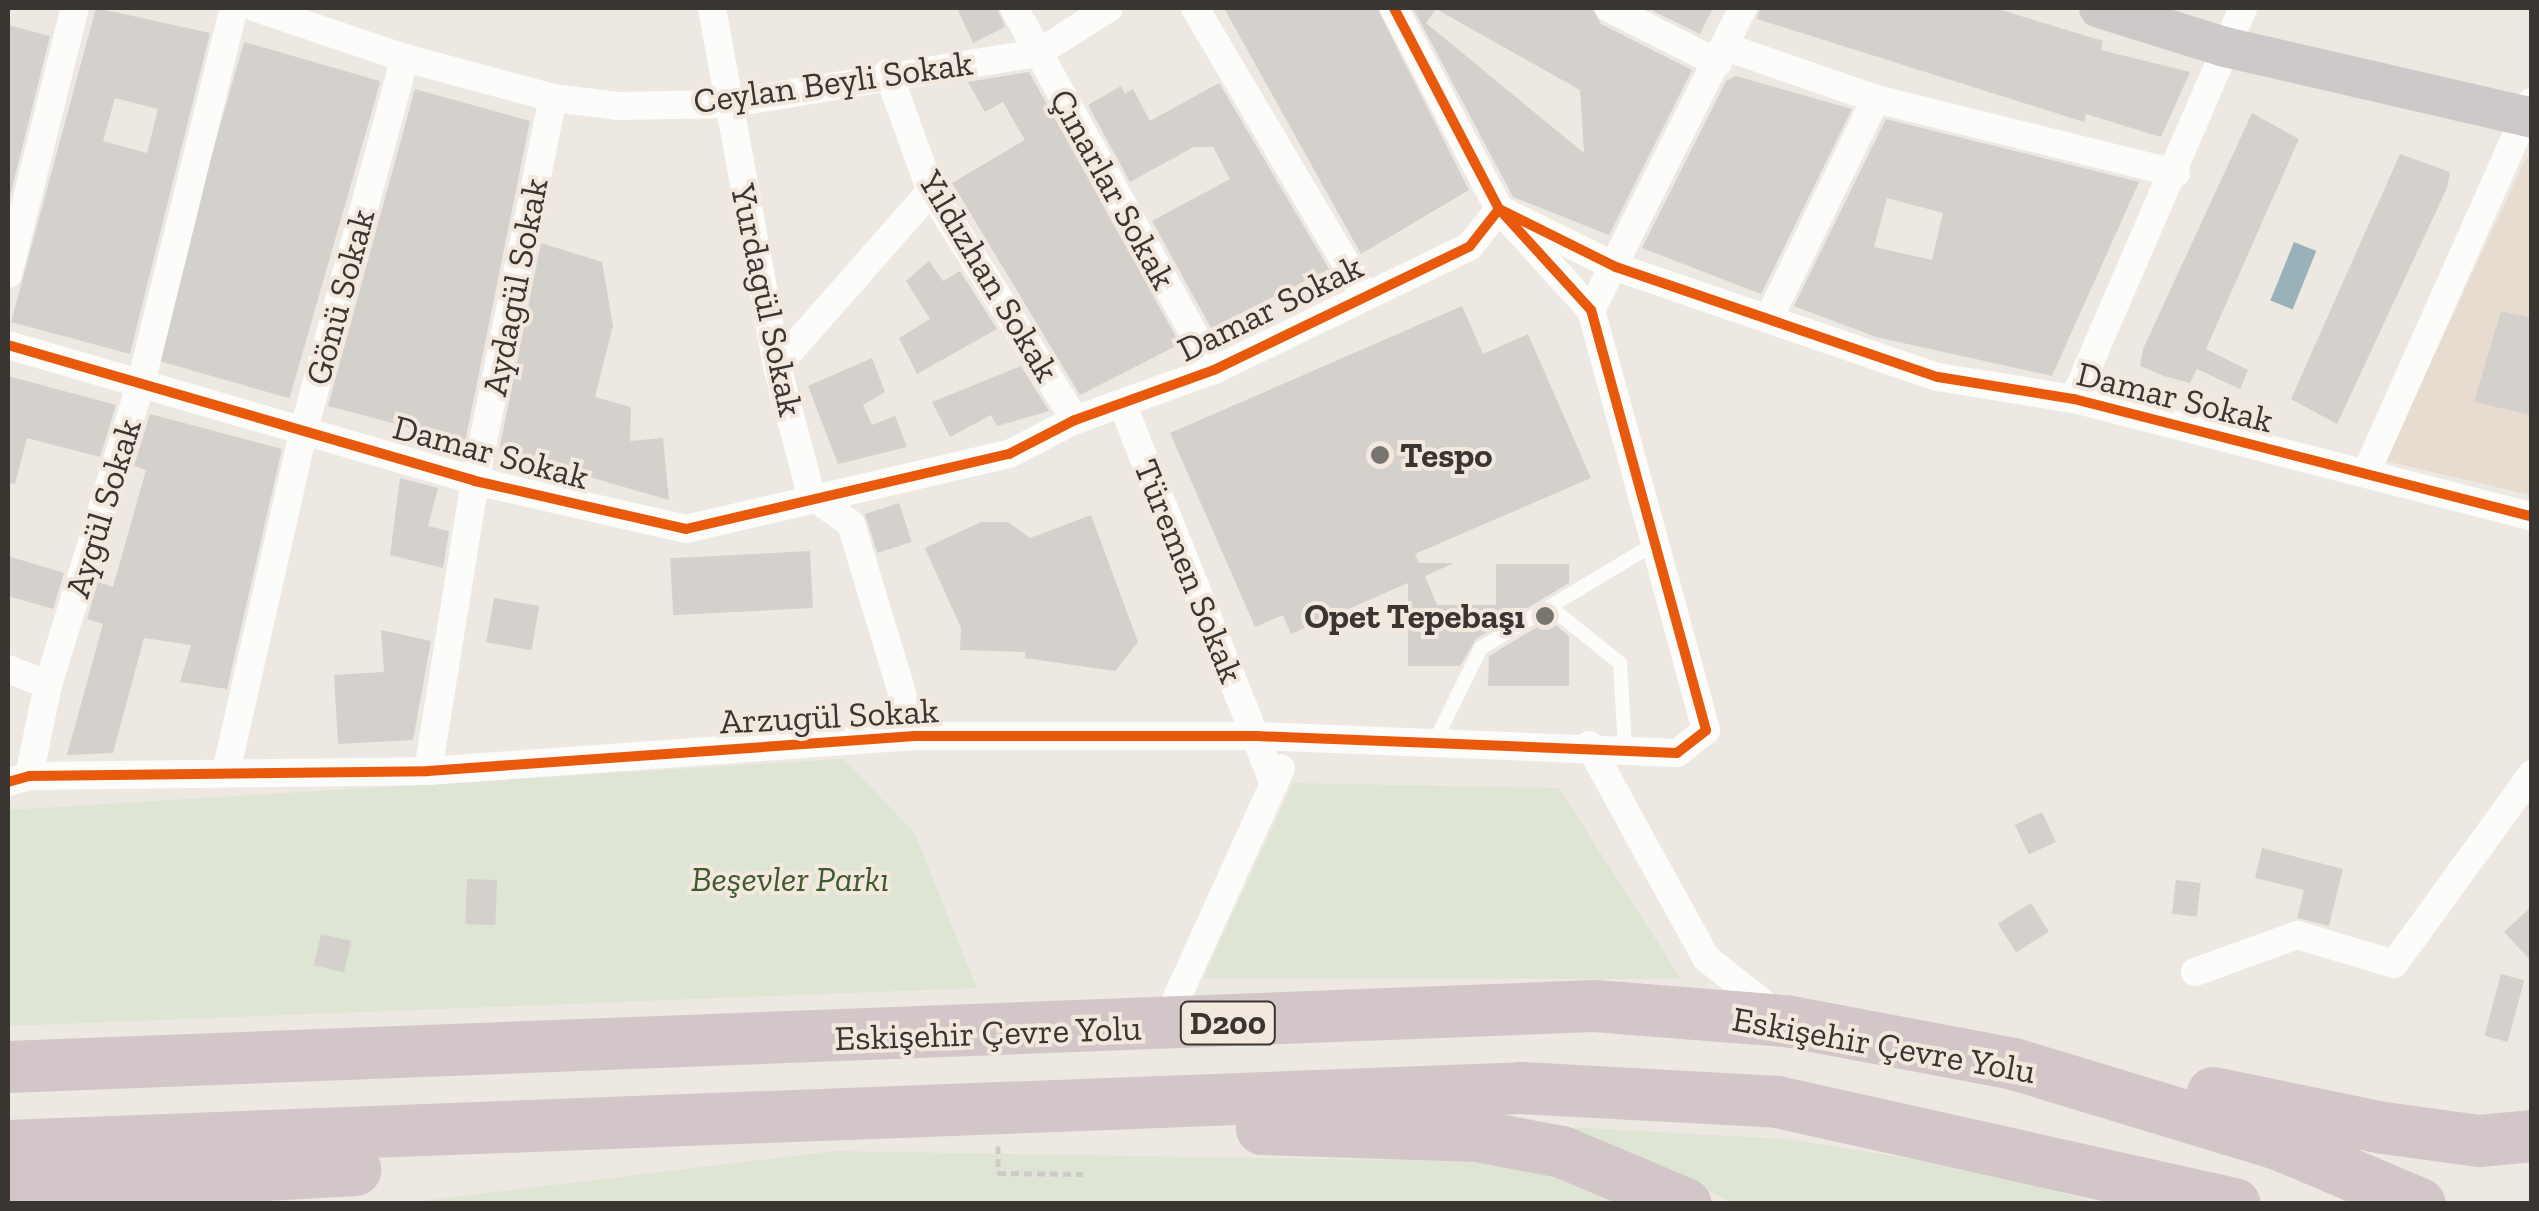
<!DOCTYPE html>
<html>
<head>
<meta charset="utf-8">
<style>
	body { margin:0 }
	#map { position:relative; width:2539px; height:1211px; overflow:hidden; background:#eee8e2; font-family:"Zilla Slab",serif }
	div>[style] { position:absolute }
	[style*='--x'] { left:calc(var(--x)*1px); top:calc(var(--y)*1px); width:calc(var(--w)*1px); rotate:calc(var(--a)*1deg) }
	.built>* { inset:0; background:#e8dcd0 }
	.green>* { inset:0; background:#dee5d4 }
	.water>* { inset:0; background:#99b1b9; transform-origin:0 0 }
	.building>* { inset:0; background:#d4d0cb; transform-origin:0 0 }
	.path>* { height:5px; margin-top:-2.5px; transform-origin:0; background:repeating-linear-gradient(90deg,#cdcac8 0 8px,transparent 0 13px) }
	.lane>* { height:14px; margin:-7px; padding:0 7px; transform-origin:7px; border-radius:7px; background:#fcfcfb }
	.street>* { height:28px; margin:-14px; padding:0 14px; transform-origin:14px; border-radius:14px; background:#fcfcfb }
	.secondary>* { height:40px; margin:-20px; padding:0 20px; transform-origin:20px; border-radius:20px; background:#cdc9c9 }
	.highway>* { height:52px; margin:-26px; padding:0 26px; transform-origin:26px; border-radius:26px; background:#d2c6c8 }
	.cycleway>* { height:10px; margin:-5px; padding:0 5px; transform-origin:5px; border-radius:5px; background:#e8590c }
	.dots>* { width:28px; height:28px; translate:-50% -50%; box-sizing:border-box; border:5px solid #f3e8dd; border-radius:50% }
	span { translate:-50% -50%; white-space:nowrap; text-align:center; line-height:1.15; -webkit-text-stroke:8px #f3e8dd; paint-order:stroke }
	.shield-label span { padding:2px 8px; background:#f3e8dd; border:2px solid; border-radius:8px; -webkit-text-stroke-width:0 }
	.shield-label { font-size:32px; color:#393531; font-weight:700 }
	.street-label { font-size:35px; color:#393531 }
	.poi-label { font-size:35px; color:#393531; font-weight:700 }
	.left { translate:0 -50%; text-align:left }
	.right { translate:-100% -50%; text-align:right }
	.park-label { font-size:35px; color:#3e5a2f; font-style:italic }
	.frame { position:absolute; inset:0; border:10px solid #393531; pointer-events:none }
</style>
</head>
<body>
<div id="map">
	<div class="built">
		<i style="clip-path:polygon(2526px 158px,2531px 159px,2531px 495px,2385px 461px)"></i>
	</div>
	<div class="green">
		<i style="clip-path:polygon(843px 759px,914px 832px,977px 988px,8px 1026px,8px 810px)"></i>
		<i style="clip-path:polygon(1293px 783px,1559px 788px,1681px 979px,1203px 978px)"></i>
		<i style="clip-path:polygon(1586px 1128px,1786px 1139px,1970px 1168px,2098px 1203px,1733px 1203px,1659px 1166px,1549px 1130px)"></i>
		<i style="clip-path:polygon(835px 1151px,1505px 1162px,1640px 1204px,396px 1204px)"></i>
	</div>
	<div class="water">
		<i style="left:2294px;top:242px;width:24px;height:63px;rotate:22deg"></i>
	</div>
	<div class="building">
		<i style="clip-path:polygon(evenodd,96px 8px,210px 33px,130px 354px,11px 322px,96px 8px,115px 98px,158px 109px,147px 153px,103px 141px,115px 98px)"></i>
		<i style="clip-path:polygon(957px 8px,997px 8px,1005px 27px,973px 43px)"></i>
		<i style="clip-path:polygon(1224px 8px,1377px 8px,1469px 190px,1361px 254px)"></i>
		<i style="clip-path:polygon(evenodd,1413px 8px,1592px 8px,1601px 24px,1692px 70px,1609px 235px,1513px 197px,1413px 8px,1436px 9px,1580px 90px,1584px 153px,1426px 23px,1436px 9px)"></i>
		<i style="clip-path:polygon(1647px 8px,1713px 8px,1700px 34px)"></i>
		<i style="clip-path:polygon(1760px 8px,1994px 8px,2103px 41px,2101px 50px,2190px 72px,2161px 137px,2086px 114px,2084px 122px,1757px 19px)"></i>
		<i style="clip-path:polygon(8px 25px,50px 36px,8px 204px)"></i>
		<i style="left:244px;top:42px;width:142px;height:330px;rotate:16deg"></i>
		<i style="clip-path:polygon(1029px 72px,1180px 344px,1080px 395px,952px 183px,1025px 140px,1003px 102px,985px 112px,968px 82px)"></i>
		<i style="clip-path:polygon(1736px 76px,1852px 109px,1761px 294px,1642px 248px,1726px 81px)"></i>
		<i style="clip-path:polygon(1219px 83px,1329px 269px,1211px 328px,1152px 221px,1230px 179px,1213px 147px,1194px 147px,1130px 182px,1088px 105px,1121px 86px,1125px 94px,1133px 89px,1150px 121px)"></i>
		<i style="clip-path:polygon(415px 89px,530px 121px,465px 442px,328px 406px)"></i>
		<i style="clip-path:polygon(2252px 113px,2299px 139px,2206px 349px,2248px 370px,2240px 389px,2197px 369px,2190px 383px,2164px 376px,2140px 366px,2143px 349px)"></i>
		<i style="clip-path:polygon(evenodd,1886px 119px,2139px 182px,2052px 376px,1876px 337px,1794px 306px,1886px 119px,1887px 198px,1943px 213px,1932px 260px,1874px 247px,1887px 198px)"></i>
		<i style="clip-path:polygon(2400px 154px,2450px 172px,2447px 188px,2337px 424px,2291px 399px)"></i>
		<i style="clip-path:polygon(541px 243px,602px 262px,613px 326px,595px 397px,631px 407px,630px 441px,663px 438px,669px 500px,499px 451px)"></i>
		<i style="clip-path:polygon(929px 261px,943px 281px,960px 271px,997px 329px,917px 374px,899px 338px,930px 319px,906px 281px)"></i>
		<i style="clip-path:polygon(1462px 306px,1483px 354px,1528px 334px,1591px 478px,1415px 554px,1419px 563px,1454px 563px,1425px 576px,1437px 605px,1496px 605px,1496px 564px,1569px 564px,1569px 583px,1476px 639px,1460px 666px,1408px 666px,1408px 583px,1291px 634px,1283px 615px,1255px 627px,1170px 433px)"></i>
		<i style="clip-path:polygon(2501px 311px,2532px 318px,2532px 415px,2474px 402px)"></i>
		<i style="clip-path:polygon(872px 358px,885px 392px,863px 405px,872px 425px,895px 416px,907px 447px,838px 464px,808px 386px)"></i>
		<i style="clip-path:polygon(1021px 366px,1049px 411px,997px 426px,991px 415px,950px 437px,932px 402px)"></i>
		<i style="clip-path:polygon(8px 376px,116px 405px,100px 457px,27px 438px,15px 484px,8px 483px)"></i>
		<i style="clip-path:polygon(150px 414px,282px 449px,227px 689px,180px 682px,191px 645px,144px 638px,113px 753px,67px 755px,103px 624px,87px 619px,98px 582px,113px 587px,146px 470px,134px 466px)"></i>
		<i style="clip-path:polygon(400px 478px,438px 488px,428px 526px,449px 531px,443px 568px,390px 555px)"></i>
		<i style="left:899px;top:503px;width:41px;height:36px;rotate:72deg"></i>
		<i style="clip-path:polygon(1091px 515px,1138px 642px,1115px 671px,1025px 658px,1025px 652px,960px 650px,961px 628px,925px 548px,981px 522px,1008px 522px,1030px 538px)"></i>
		<i style="left:810px;top:551px;width:57px;height:140px;rotate:87deg"></i>
		<i style="clip-path:polygon(8px 556px,64px 573px,53px 609px,8px 596px)"></i>
		<i style="left:494px;top:598px;width:46px;height:45px;rotate:10deg"></i>
		<i style="clip-path:polygon(1549px 620px,1569px 636px,1569px 686px,1488px 686px,1489px 656px)"></i>
		<i style="clip-path:polygon(381px 630px,431px 641px,413px 740px,338px 744px,334px 675px,384px 672px)"></i>
		<i style="left:2042px;top:812px;width:33px;height:30px;rotate:65deg"></i>
		<i style="clip-path:polygon(2262px 848px,2343px 869px,2329px 926px,2297px 918px,2304px 890px,2255px 878px)"></i>
		<i style="left:467px;top:879px;width:30px;height:45px;rotate:2deg"></i>
		<i style="left:2176px;top:880px;width:25px;height:34px;rotate:7deg"></i>
		<i style="left:2031px;top:903px;width:34px;height:39px;rotate:58deg"></i>
		<i style="clip-path:polygon(2532px 906px,2532px 962px,2504px 932px)"></i>
		<i style="left:321px;top:934px;width:31px;height:32px;rotate:13deg"></i>
		<i style="left:2501px;top:974px;width:24px;height:64px;rotate:15deg"></i>
	</div>
	<div class="path">
		<i style="--x:998;--y:1146;--w:27;--a:90"></i>
		<i style="--x:998;--y:1173;--w:85;--a:0.7"></i>
	</div>
	<div class="lane">
		<i style="--x:1550;--y:607;--w:90;--a:38.7"></i>
		<i style="--x:1620;--y:663;--w:85;--a:86.6"></i>
		<i style="--x:1434;--y:743;--w:106;--a:-63.7"></i>
		<i style="--x:1481;--y:648;--w:204;--a:-31"></i>
	</div>
	<div class="street">
		<i style="--x:256;--y:8;--w:157;--a:18.6"></i>
		<i style="--x:405;--y:58;--w:153;--a:15.1"></i>
		<i style="--x:553;--y:98;--w:65;--a:7"></i>
		<i style="--x:618;--y:106;--w:108;--a:-1.1"></i>
		<i style="--x:726;--y:104;--w:316;--a:-9.3"></i>
		<i style="--x:1038;--y:53;--w:84;--a:-32.4"></i>
		<i style="--x:712;--y:8;--w:364;--a:79.7"></i>
		<i style="--x:777;--y:366;--w:133;--a:75.2"></i>
		<i style="--x:1014;--y:8;--w:414;--a:61.1"></i>
		<i style="--x:1195;--y:8;--w:330;--a:59.4"></i>
		<i style="--x:1609;--y:8;--w:122;--a:26.8"></i>
		<i style="--x:1726;--y:47;--w:159;--a:19.1"></i>
		<i style="--x:1876;--y:99;--w:309;--a:13.9"></i>
		<i style="--x:888;--y:73;--w:126;--a:70"></i>
		<i style="--x:931;--y:191;--w:271;--a:57.8"></i>
		<i style="--x:8;--y:274;--w:274;--a:-75.9"></i>
		<i style="--x:1591;--y:310;--w:338;--a:-63.3"></i>
		<i style="--x:1770;--y:316;--w:242;--a:-64"></i>
		<i style="--x:8;--y:345;--w:486;--a:16.2"></i>
		<i style="--x:475;--y:481;--w:216;--a:12.8"></i>
		<i style="--x:686;--y:529;--w:332;--a:-13.1"></i>
		<i style="--x:1009;--y:454;--w:74;--a:-27.3"></i>
		<i style="--x:1075;--y:420;--w:148;--a:-19.8"></i>
		<i style="--x:1214;--y:370;--w:284;--a:-25.8"></i>
		<i style="--x:1470;--y:246;--w:47;--a:-51.9"></i>
		<i style="--x:1499;--y:209;--w:131;--a:26.4"></i>
		<i style="--x:1616;--y:267;--w:340;--a:18.9"></i>
		<i style="--x:1938;--y:377;--w:138;--a:9.2"></i>
		<i style="--x:2074;--y:399;--w:473;--a:14.4"></i>
		<i style="--x:777;--y:366;--w:233;--a:-48.7"></i>
		<i style="--x:2074;--y:399;--w:426;--a:-66.6"></i>
		<i style="--x:1123;--y:406;--w:407;--a:68.2"></i>
		<i style="--x:2366;--y:473;--w:406;--a:-66"></i>
		<i style="--x:811;--y:495;--w:49;--a:35.9"></i>
		<i style="--x:851;--y:524;--w:221;--a:73.2"></i>
		<i style="--x:8;--y:669;--w:43;--a:21.8"></i>
		<i style="--x:1589;--y:745;--w:243;--a:61.2"></i>
		<i style="--x:1706;--y:958;--w:90;--a:38.3"></i>
		<i style="--x:428;--y:771;--w:294;--a:-80.8"></i>
		<i style="--x:475;--y:481;--w:391;--a:-78.5"></i>
		<i style="--x:226;--y:772;--w:352;--a:-77.2"></i>
		<i style="--x:304;--y:429;--w:385;--a:-74.8"></i>
		<i style="--x:29;--y:776;--w:93;--a:-78.2"></i>
		<i style="--x:48;--y:685;--w:316;--a:-72.9"></i>
		<i style="--x:141;--y:383;--w:386;--a:-76.1"></i>
		<i style="--x:8;--y:782;--w:22;--a:-16"></i>
		<i style="--x:29;--y:776;--w:399;--a:-0.7"></i>
		<i style="--x:428;--y:771;--w:488;--a:-4.1"></i>
		<i style="--x:915;--y:736;--w:341;--a:0"></i>
		<i style="--x:1256;--y:736;--w:421;--a:2.3"></i>
		<i style="--x:1677;--y:753;--w:37;--a:-38"></i>
		<i style="--x:1706;--y:730;--w:435;--a:-105.3"></i>
		<i style="--x:1591;--y:310;--w:137;--a:-132.3"></i>
		<i style="--x:1499;--y:209;--w:227;--a:-117.6"></i>
		<i style="--x:2195;--y:972;--w:109;--a:-19.9"></i>
		<i style="--x:2297;--y:935;--w:101;--a:16.6"></i>
		<i style="--x:2394;--y:964;--w:235;--a:-54"></i>
		<i style="--x:1164;--y:1026;--w:283;--a:-65.6"></i>
	</div>
	<div class="secondary">
		<i style="--x:2099;--y:8;--w:132;--a:17.2"></i>
		<i style="--x:2225;--y:47;--w:315;--a:13"></i>
	</div>
	<div class="highway">
		<i style="--x:8;--y:1067;--w:1587;--a:-2.2"></i>
		<i style="--x:1594;--y:1006;--w:193;--a:4.5"></i>
		<i style="--x:1786;--y:1021;--w:232;--a:10.7"></i>
		<i style="--x:2014;--y:1064;--w:276;--a:16.9"></i>
		<i style="--x:2278;--y:1144;--w:154;--a:22.9"></i>
		<i style="--x:2213;--y:1093;--w:175;--a:11.6"></i>
		<i style="--x:2384;--y:1128;--w:96;--a:7.8"></i>
		<i style="--x:2479;--y:1141;--w:53;--a:-5.4"></i>
		<i style="--x:1262;--y:1129;--w:215;--a:1.9"></i>
		<i style="--x:1477;--y:1136;--w:86;--a:10.7"></i>
		<i style="--x:1562;--y:1152;--w:134;--a:22.8"></i>
		<i style="--x:8;--y:1146;--w:1515;--a:-2.19"></i>
		<i style="--x:1522;--y:1088;--w:256;--a:3.1"></i>
		<i style="--x:1778;--y:1102;--w:468;--a:12.6"></i>
		<i style="--x:8;--y:1190;--w:348;--a:-3.3"></i>
	</div>
	<div class="cycleway">
		<i style="--x:8;--y:345;--w:486;--a:16.2"></i>
		<i style="--x:475;--y:481;--w:216;--a:12.8"></i>
		<i style="--x:686;--y:529;--w:332;--a:-13.1"></i>
		<i style="--x:1009;--y:454;--w:74;--a:-27.3"></i>
		<i style="--x:1075;--y:420;--w:148;--a:-19.8"></i>
		<i style="--x:1214;--y:370;--w:284;--a:-25.8"></i>
		<i style="--x:1470;--y:246;--w:47;--a:-51.9"></i>
		<i style="--x:1499;--y:209;--w:131;--a:26.4"></i>
		<i style="--x:1616;--y:267;--w:340;--a:18.9"></i>
		<i style="--x:1938;--y:377;--w:138;--a:9.2"></i>
		<i style="--x:2074;--y:399;--w:473;--a:14.4"></i>
		<i style="--x:8;--y:782;--w:22;--a:-16"></i>
		<i style="--x:29;--y:776;--w:399;--a:-0.7"></i>
		<i style="--x:428;--y:771;--w:488;--a:-4.1"></i>
		<i style="--x:915;--y:736;--w:341;--a:0"></i>
		<i style="--x:1256;--y:736;--w:421;--a:2.3"></i>
		<i style="--x:1677;--y:753;--w:37;--a:-38"></i>
		<i style="--x:1706;--y:730;--w:435;--a:-105.3"></i>
		<i style="--x:1591;--y:310;--w:137;--a:-132.3"></i>
		<i style="--x:1499;--y:209;--w:227;--a:-117.6"></i>
	</div>
	<div class="dots">
		<i style="left:1380px;top:455px;background:#78746f"></i>
		<i style="left:1545px;top:616px;background:#78746f"></i>
	</div>
	<div class="shield-label">
		<span style="left:1228px;top:1023px">D200</span>
	</div>
	<div class="street-label">
		<span style="left:833px;top:82px;rotate:-8deg">Ceylan Beyli Sokak</span>
		<span style="left:1113px;top:189px;rotate:61deg">Çınarlar Sokak</span>
		<span style="left:989px;top:276px;rotate:59deg">Yıldızhan Sokak</span>
		<span style="left:515px;top:287px;rotate:-79deg">Aydagül Sokak</span>
		<span style="left:340px;top:297px;rotate:-75deg">Gönü Sokak</span>
		<span style="left:767px;top:300px;rotate:78deg">Yurdagül Sokak</span>
		<span style="left:1270px;top:308px;rotate:-26deg">Damar Sokak</span>
		<span style="left:2175px;top:397px;rotate:14deg">Damar Sokak</span>
		<span style="left:491px;top:452px;rotate:15deg">Damar Sokak</span>
		<span style="left:103px;top:508px;rotate:-73deg">Aygül Sokak</span>
		<span style="left:1189px;top:571px;rotate:68deg">Türemen Sokak</span>
		<span style="left:829px;top:716px;rotate:-3deg">Arzugül Sokak</span>
		<span style="left:988px;top:1033px;rotate:-2deg">Eskişehir Çevre Yolu</span>
		<span style="left:1884px;top:1045px;rotate:10deg">Eskişehir Çevre Yolu</span>
	</div>
	<div class="poi-label">
		<span class="left" style="left:1400px;top:455px">Tespo</span>
		<span class="right" style="left:1525px;top:616px">Opet Tepebaşı</span>
	</div>
	<div class="park-label">
		<span style="left:790px;top:879px">Beşevler Parkı</span>
	</div>
	<div class="frame"></div>
</div>
</body>
</html>
